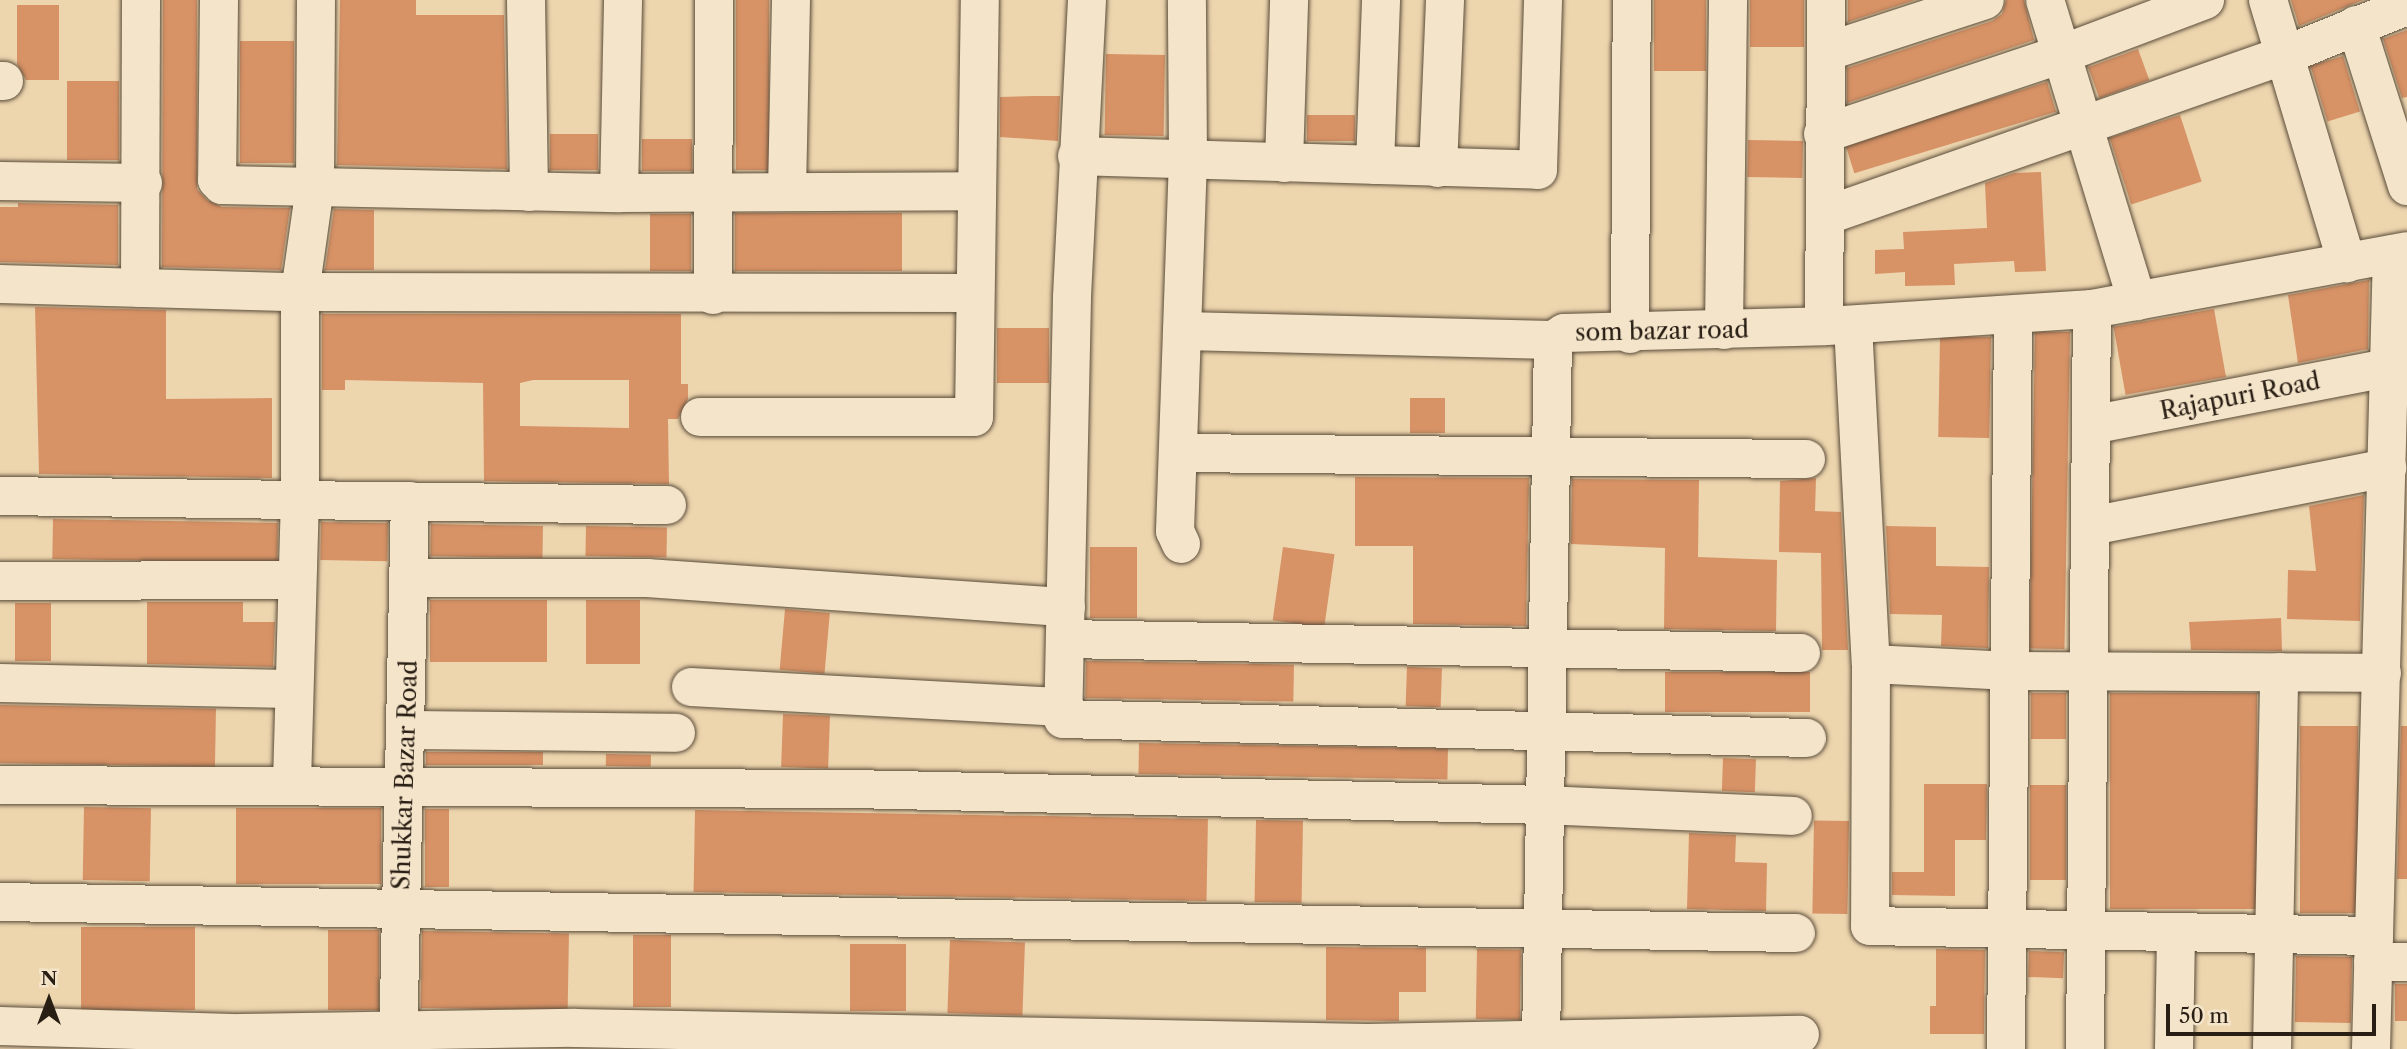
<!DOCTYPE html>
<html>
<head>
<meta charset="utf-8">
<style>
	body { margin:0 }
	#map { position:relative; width:2407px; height:1049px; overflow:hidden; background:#edd5ae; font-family:"Libre Caslon Text",serif }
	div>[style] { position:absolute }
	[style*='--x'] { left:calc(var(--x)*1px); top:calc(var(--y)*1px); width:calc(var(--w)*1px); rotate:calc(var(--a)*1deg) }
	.building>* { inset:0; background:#d79266; transform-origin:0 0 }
	.roads { filter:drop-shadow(0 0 2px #5a4c3a) drop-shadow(0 0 2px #5a4c3a) }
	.minor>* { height:38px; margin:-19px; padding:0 19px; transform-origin:19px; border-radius:19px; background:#f3e4ca }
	span { translate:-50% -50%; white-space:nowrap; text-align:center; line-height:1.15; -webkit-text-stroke:7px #f3e4ca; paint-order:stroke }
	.street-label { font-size:24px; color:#291e14 }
	.north { position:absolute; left:14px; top:965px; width:70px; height:70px; -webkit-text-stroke:5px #f3e4ca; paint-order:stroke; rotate:0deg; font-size:19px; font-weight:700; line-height:28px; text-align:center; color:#291e14 }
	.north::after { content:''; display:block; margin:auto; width:24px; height:32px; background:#291e14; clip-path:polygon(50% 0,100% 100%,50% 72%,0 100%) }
	.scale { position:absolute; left:2166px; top:1004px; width:210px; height:32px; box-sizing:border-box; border:4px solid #291e14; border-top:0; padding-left:9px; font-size:21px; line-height:24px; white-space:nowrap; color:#291e14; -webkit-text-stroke:5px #f3e4ca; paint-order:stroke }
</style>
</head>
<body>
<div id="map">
	<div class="building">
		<i style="clip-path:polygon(163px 0,197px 0,197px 189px,207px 200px,222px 207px,290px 208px,281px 270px,162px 267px)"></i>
		<i style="clip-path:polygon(340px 0,416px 0,416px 15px,504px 15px,507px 169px,337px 165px)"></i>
		<i style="left:736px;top:0;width:33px;height:170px"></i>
		<i style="left:1654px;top:0;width:52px;height:71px"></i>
		<i style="left:1750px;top:0;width:54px;height:47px"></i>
		<i style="clip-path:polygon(1848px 0,1915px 0,1848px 22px)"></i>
		<i style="clip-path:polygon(2006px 0,2024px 0,2034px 40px,1847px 103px,1847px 68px,1992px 21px,2002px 14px)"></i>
		<i style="clip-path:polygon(2291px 0,2363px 0,2299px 26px)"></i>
		<i style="clip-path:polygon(17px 5px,59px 5px,59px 80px,26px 80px,17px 64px)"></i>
		<i style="clip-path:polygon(2407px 30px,2407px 97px,2402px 98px,2383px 39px)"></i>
		<i style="left:240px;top:41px;width:54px;height:122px"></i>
		<i style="left:2138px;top:49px;width:33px;height:53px;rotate:70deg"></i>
		<i style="left:1106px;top:54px;width:59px;height:81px;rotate:1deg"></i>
		<i style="left:2343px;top:56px;width:58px;height:34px;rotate:73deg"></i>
		<i style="left:67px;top:81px;width:52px;height:79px"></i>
		<i style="left:2047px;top:82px;width:31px;height:211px;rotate:73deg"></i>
		<i style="clip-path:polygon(1034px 96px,1060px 96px,1058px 141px,1000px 137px,1000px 97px)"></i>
		<i style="left:1307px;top:115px;width:48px;height:26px"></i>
		<i style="left:2180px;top:115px;width:70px;height:74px;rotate:72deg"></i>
		<i style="left:550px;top:134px;width:48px;height:36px"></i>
		<i style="left:642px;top:139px;width:50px;height:32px"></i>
		<i style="left:1748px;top:140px;width:55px;height:37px;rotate:1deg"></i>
		<i style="clip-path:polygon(2041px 172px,2046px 271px,2015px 272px,2014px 261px,1954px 264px,1955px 285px,1905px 286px,1905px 272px,1875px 274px,1875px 250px,1904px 249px,1903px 232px,1987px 228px,1985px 183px,2014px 173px)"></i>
		<i style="clip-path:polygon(18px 203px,118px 205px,118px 265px,0 262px,0 207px,18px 207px)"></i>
		<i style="clip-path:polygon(334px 209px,374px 210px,374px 270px,325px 270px)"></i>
		<i style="left:902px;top:213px;width:58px;height:167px;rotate:90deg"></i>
		<i style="left:691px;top:214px;width:57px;height:41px;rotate:90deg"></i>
		<i style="clip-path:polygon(2369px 280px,2368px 349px,2298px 363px,2288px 295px)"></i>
		<i style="clip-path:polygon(35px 307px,166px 310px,166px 399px,272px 398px,272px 478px,39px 474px)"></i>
		<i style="left:2214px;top:309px;width:69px;height:102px;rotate:80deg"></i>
		<i style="clip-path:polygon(evenodd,322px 314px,681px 314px,681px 384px,688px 384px,688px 399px,678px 419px,668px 419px,669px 484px,484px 481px,483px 383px,345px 380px,345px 390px,322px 390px,322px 314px,533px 380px,629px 380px,629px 428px,520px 426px,520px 383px,533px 380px)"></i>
		<i style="left:997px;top:328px;width:52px;height:55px"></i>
		<i style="left:2070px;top:332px;width:317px;height:35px;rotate:91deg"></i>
		<i style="left:1991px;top:337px;width:101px;height:51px;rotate:91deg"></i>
		<i style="left:1410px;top:398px;width:35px;height:35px"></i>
		<i style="clip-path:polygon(1355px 477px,1529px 478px,1526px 626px,1413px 624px,1413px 546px,1355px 546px)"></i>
		<i style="clip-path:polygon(1816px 478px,1815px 511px,1841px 512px,1848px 650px,1822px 650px,1821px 553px,1779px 552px,1780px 481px)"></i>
		<i style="clip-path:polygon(1572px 479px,1699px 480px,1698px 557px,1777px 560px,1776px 631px,1664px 629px,1665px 548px,1571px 544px)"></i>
		<i style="clip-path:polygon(2364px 495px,2360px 621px,2287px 619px,2288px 570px,2316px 571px,2309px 506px)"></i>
		<i style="left:53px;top:519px;width:225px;height:40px;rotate:1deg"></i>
		<i style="left:321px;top:522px;width:67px;height:38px;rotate:1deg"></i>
		<i style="left:431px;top:524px;width:112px;height:32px;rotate:1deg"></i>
		<i style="left:586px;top:526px;width:81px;height:30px;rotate:1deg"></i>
		<i style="clip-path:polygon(1886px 526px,1936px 527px,1936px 566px,1989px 567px,1988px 648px,1941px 646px,1942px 615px,1890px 614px)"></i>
		<i style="left:1090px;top:547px;width:47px;height:71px"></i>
		<i style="left:1283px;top:547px;width:52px;height:74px;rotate:8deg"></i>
		<i style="left:430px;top:600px;width:117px;height:62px"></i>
		<i style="left:586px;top:600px;width:54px;height:64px"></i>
		<i style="clip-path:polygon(147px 602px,243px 602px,243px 622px,275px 622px,273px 667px,147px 664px)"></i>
		<i style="left:15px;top:603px;width:36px;height:58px"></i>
		<i style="left:785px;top:609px;width:45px;height:61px;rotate:5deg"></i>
		<i style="clip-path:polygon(2281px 618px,2282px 651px,2191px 650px,2189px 622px)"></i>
		<i style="left:1086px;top:661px;width:208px;height:37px;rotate:1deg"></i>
		<i style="left:1407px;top:667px;width:35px;height:39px;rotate:2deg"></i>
		<i style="left:1665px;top:672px;width:145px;height:40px"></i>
		<i style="left:2031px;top:693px;width:35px;height:46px"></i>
		<i style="left:2110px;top:693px;width:147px;height:216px"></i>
		<i style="left:0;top:705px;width:216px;height:58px;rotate:1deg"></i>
		<i style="left:783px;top:714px;width:47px;height:53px;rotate:2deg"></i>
		<i style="left:2300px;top:726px;width:58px;height:187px"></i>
		<i style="clip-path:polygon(2401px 726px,2407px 726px,2407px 879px,2397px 879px)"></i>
		<i style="left:1139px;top:743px;width:309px;height:31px;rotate:1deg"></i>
		<i style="left:426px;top:752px;width:117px;height:13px"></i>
		<i style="left:606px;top:754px;width:45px;height:12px;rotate:1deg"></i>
		<i style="left:1723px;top:758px;width:33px;height:33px;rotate:2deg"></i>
		<i style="clip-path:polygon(1924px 784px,1987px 784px,1986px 840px,1955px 840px,1955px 896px,1892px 895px,1892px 872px,1924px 872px)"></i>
		<i style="left:2030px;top:785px;width:36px;height:95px"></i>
		<i style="left:84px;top:807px;width:67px;height:73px;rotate:1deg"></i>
		<i style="left:236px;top:808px;width:145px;height:76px"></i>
		<i style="left:425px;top:809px;width:24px;height:78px"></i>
		<i style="left:695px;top:810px;width:513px;height:82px;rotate:1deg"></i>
		<i style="left:1256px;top:820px;width:47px;height:82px;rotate:1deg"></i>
		<i style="left:1849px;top:821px;width:93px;height:35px;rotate:91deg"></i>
		<i style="clip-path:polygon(1689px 833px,1736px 835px,1735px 862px,1767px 863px,1766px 911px,1687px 909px)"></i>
		<i style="left:195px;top:927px;width:83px;height:114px;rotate:90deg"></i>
		<i style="left:328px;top:930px;width:51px;height:80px"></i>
		<i style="left:422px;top:931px;width:147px;height:77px;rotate:1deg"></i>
		<i style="left:633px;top:935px;width:38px;height:72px"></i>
		<i style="left:950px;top:940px;width:75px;height:73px;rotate:2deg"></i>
		<i style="left:850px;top:944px;width:56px;height:67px"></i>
		<i style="clip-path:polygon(1326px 947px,1426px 948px,1426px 992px,1399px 992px,1399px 1021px,1326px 1020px)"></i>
		<i style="left:1477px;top:949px;width:44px;height:70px;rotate:1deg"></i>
		<i style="clip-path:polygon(1936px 949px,1985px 950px,1984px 1034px,1930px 1034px,1930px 1006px,1936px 1006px)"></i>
		<i style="left:2029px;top:951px;width:35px;height:26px;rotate:2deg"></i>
		<i style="left:2296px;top:956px;width:56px;height:66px;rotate:1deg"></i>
		<i style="left:2395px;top:984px;width:12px;height:37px"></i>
	</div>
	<div class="roads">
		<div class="minor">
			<i style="--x:219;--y:0;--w:180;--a:90.6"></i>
			<i style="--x:217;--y:180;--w:7;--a:45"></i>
			<i style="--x:222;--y:185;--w:397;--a:1.2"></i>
			<i style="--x:619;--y:193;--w:358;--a:-0.3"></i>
			<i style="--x:526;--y:0;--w:192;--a:89.1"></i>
			<i style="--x:1087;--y:0;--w:298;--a:92.9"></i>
			<i style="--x:1072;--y:298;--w:421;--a:91.2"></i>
			<i style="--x:1063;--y:719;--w:744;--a:1.46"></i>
			<i style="--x:2045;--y:0;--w:315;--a:73"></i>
			<i style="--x:2268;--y:0;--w:275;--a:73.3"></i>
			<i style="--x:2356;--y:25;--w:169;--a:72.4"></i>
			<i style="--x:1826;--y:52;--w:167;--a:-18.1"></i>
			<i style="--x:0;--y:81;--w:4;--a:0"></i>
			<i style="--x:1823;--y:134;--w:252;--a:-18.5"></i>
			<i style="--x:2062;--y:54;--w:153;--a:-20.7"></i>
			<i style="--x:1077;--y:156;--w:461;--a:1.7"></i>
			<i style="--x:1538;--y:170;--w:170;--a:-88.3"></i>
			<i style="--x:1284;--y:163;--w:163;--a:-88.2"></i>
			<i style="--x:1375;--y:165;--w:165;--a:-87.9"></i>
			<i style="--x:1438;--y:168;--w:168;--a:-87.6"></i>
			<i style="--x:0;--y:181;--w:143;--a:0.8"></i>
			<i style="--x:787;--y:191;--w:191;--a:-88.8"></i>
			<i style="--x:619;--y:193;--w:193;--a:-88.8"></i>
			<i style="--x:1825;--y:216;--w:485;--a:-19.3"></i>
			<i style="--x:2283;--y:56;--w:134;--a:-22"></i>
			<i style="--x:0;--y:284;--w:295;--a:1.6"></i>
			<i style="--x:295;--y:292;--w:680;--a:0.08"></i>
			<i style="--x:140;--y:288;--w:288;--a:-89.8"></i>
			<i style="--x:713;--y:295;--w:295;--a:-89.8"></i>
			<i style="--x:1853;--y:325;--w:339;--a:87"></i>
			<i style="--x:1871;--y:664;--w:262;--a:90.2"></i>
			<i style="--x:1870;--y:926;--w:504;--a:1.14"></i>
			<i style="--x:1827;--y:326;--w:266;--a:-3.7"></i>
			<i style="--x:2092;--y:309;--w:320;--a:-10.4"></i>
			<i style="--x:1724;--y:330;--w:330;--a:-89.3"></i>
			<i style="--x:1182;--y:331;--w:371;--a:1.4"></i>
			<i style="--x:1630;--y:334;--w:334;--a:-89.7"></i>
			<i style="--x:700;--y:417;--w:274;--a:0"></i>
			<i style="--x:974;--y:417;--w:417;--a:-89.2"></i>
			<i style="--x:2091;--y:425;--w:322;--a:-10.9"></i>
			<i style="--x:1178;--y:453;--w:628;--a:0.55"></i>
			<i style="--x:0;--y:496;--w:667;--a:0.77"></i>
			<i style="--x:2091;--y:526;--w:302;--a:-11.1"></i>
			<i style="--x:1181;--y:544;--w:14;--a:-115"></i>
			<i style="--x:1175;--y:531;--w:372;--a:-88"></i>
			<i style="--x:1188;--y:159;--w:159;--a:-90.4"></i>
			<i style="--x:409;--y:578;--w:238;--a:0"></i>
			<i style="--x:647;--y:578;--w:420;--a:4"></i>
			<i style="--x:0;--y:581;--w:297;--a:-0.2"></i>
			<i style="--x:1065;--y:639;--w:736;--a:1.09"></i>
			<i style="--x:1871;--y:664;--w:140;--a:2.9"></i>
			<i style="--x:2011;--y:671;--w:371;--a:0.3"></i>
			<i style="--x:0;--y:683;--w:294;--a:1.2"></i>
			<i style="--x:691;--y:687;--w:372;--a:3.1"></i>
			<i style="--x:407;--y:730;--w:269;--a:0.6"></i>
			<i style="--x:292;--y:783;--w:281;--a:-88.4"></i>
			<i style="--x:300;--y:502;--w:210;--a:-90"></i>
			<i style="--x:300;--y:292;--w:106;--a:-81.9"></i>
			<i style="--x:315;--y:187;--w:187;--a:-89.7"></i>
			<i style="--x:0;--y:785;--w:852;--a:0.27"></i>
			<i style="--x:852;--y:789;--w:693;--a:1.32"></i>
			<i style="--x:1545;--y:805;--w:248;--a:2.5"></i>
			<i style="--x:0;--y:902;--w:1796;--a:0.99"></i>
			<i style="--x:2373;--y:962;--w:34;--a:0"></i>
			<i style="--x:0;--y:1026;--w:240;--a:1.7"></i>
			<i style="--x:240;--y:1033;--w:335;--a:-0.9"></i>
			<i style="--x:575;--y:1028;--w:792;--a:1.09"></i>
			<i style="--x:1367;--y:1043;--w:433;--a:-1.1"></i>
			<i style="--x:1541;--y:1041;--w:701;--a:-89.02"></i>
			<i style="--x:1553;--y:340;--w:13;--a:-32"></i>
			<i style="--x:1564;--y:333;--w:260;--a:-1.5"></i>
			<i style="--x:1824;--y:326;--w:326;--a:-89.6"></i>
			<i style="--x:398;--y:1049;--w:548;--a:-88.75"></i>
			<i style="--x:2006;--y:1049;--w:732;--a:-89.45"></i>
			<i style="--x:2085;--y:1049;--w:740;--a:-89.46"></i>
			<i style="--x:2174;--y:1049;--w:117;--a:-89"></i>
			<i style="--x:2272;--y:1049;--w:377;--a:-88.9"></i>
			<i style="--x:2371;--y:1049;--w:795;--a:-88.49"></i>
		</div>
	</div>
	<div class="street-label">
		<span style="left:1662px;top:331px;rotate:-1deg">som bazar road</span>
		<span style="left:2240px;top:396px;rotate:-11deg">Rajapuri Road</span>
		<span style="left:405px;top:775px;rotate:-88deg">Shukkar Bazar Road</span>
	</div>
	<div class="north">N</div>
	<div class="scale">50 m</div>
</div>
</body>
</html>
